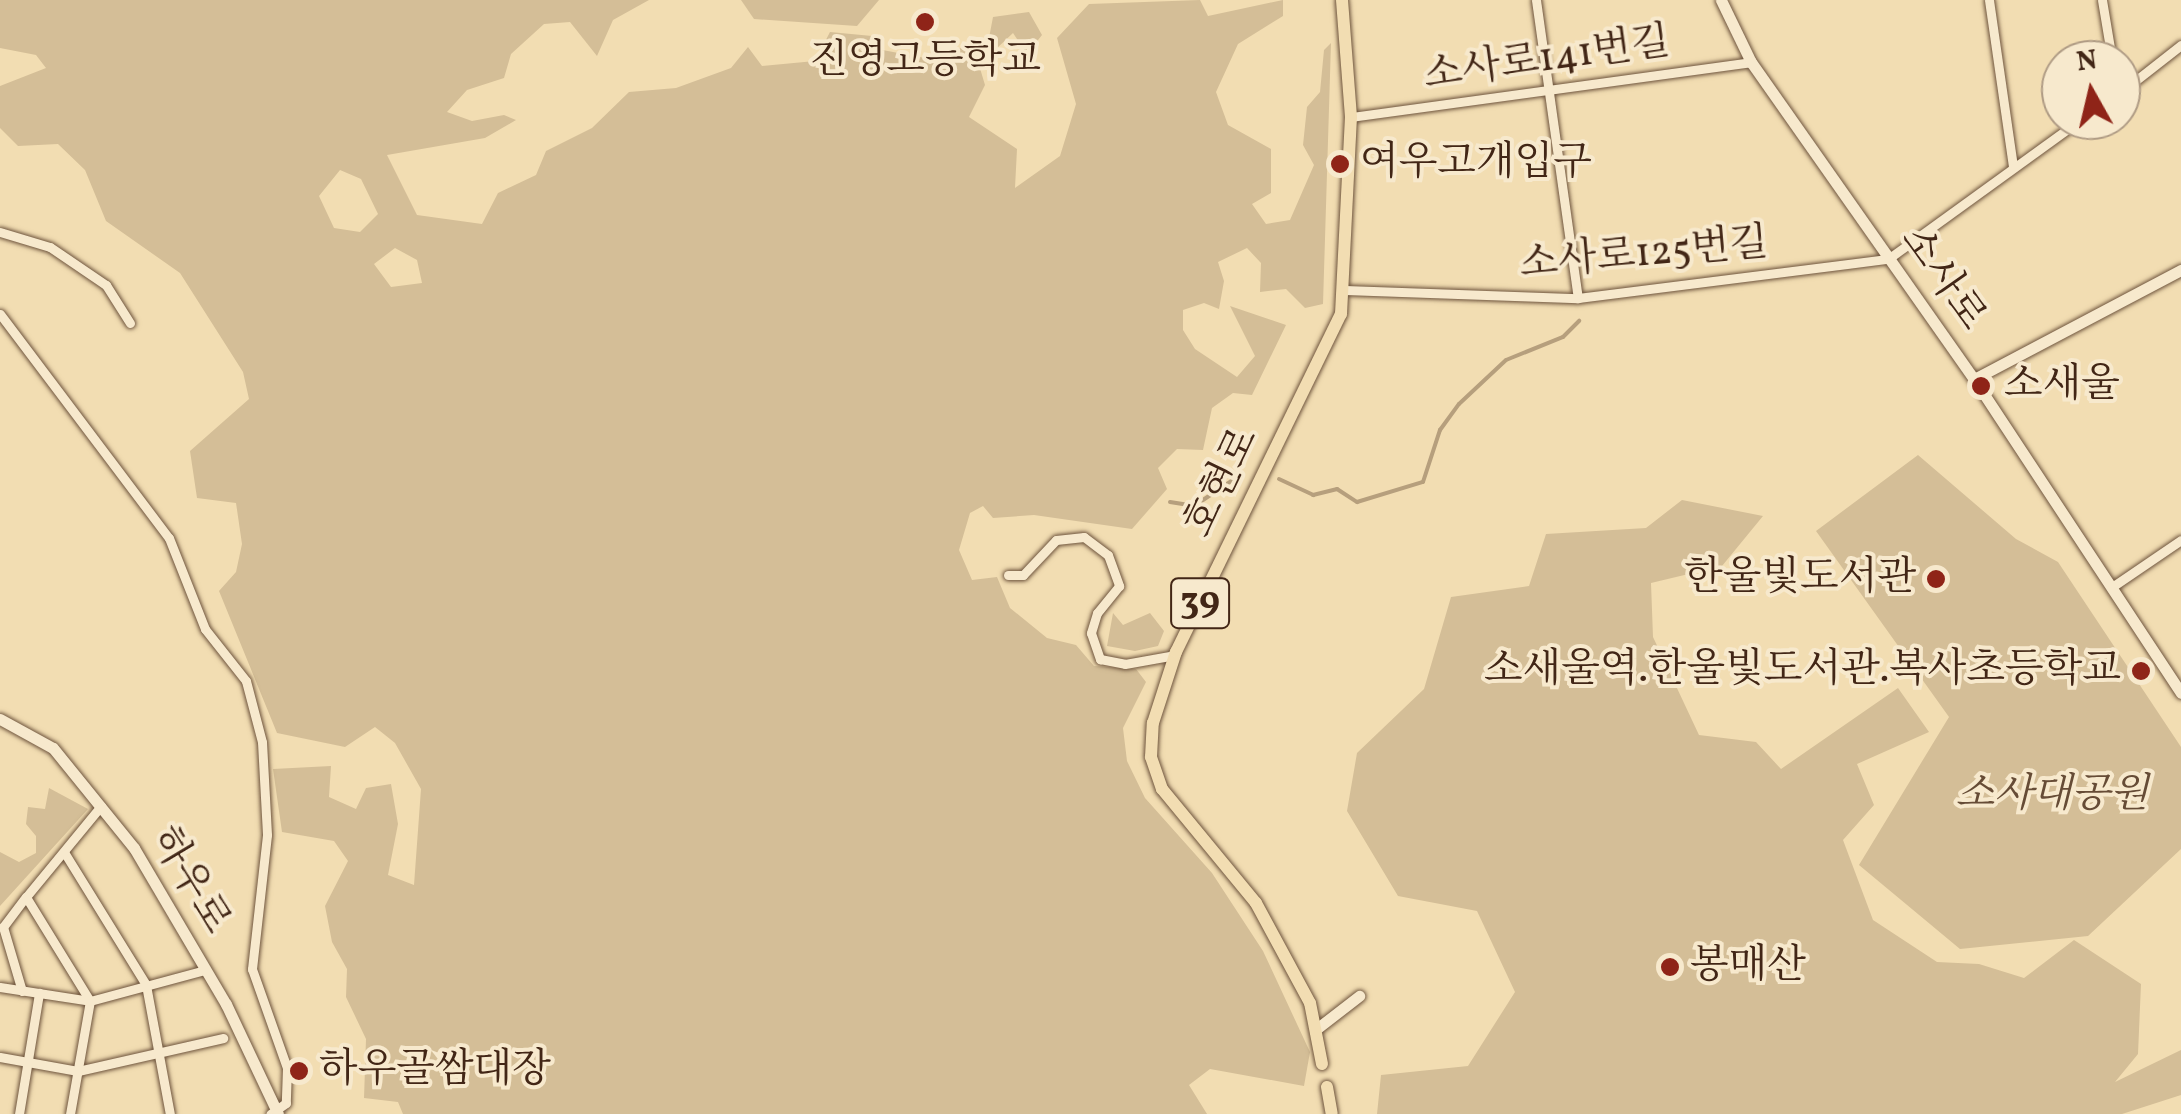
<!DOCTYPE html>
<html>
<head>
<meta charset="utf-8">
<style>
	body { margin:0 }
	#map { position:relative; width:2181px; height:1114px; overflow:hidden; background:#f2ddb2; font-family:Vollkorn,"Noto Serif KR",serif }
	div>[style] { position:absolute }
	[style*='--x'] { left:calc(var(--x)*1px); top:calc(var(--y)*1px); width:calc(var(--w)*1px); rotate:calc(var(--a)*1deg) }
	.green>* { inset:0; background:#d4be97 }
	.stream>* { height:4px; margin:-2px; padding:0 2px; transform-origin:2px; border-radius:2px; background:#b69f7d }
	.roads { filter:drop-shadow(0 0 2px #6e543d) drop-shadow(0 0 2px #6e543d) }
	.street>* { height:9px; margin:-4.5px; padding:0 4.5px; transform-origin:4.5px; border-radius:4.5px; background:#f7e9cd }
	.secondary>* { height:11px; margin:-5.5px; padding:0 5.5px; transform-origin:5.5px; border-radius:5.5px; background:#f7e9cd }
	.primary>* { height:12px; margin:-6px; padding:0 6px; transform-origin:6px; border-radius:6px; background:#f2ddb2 }
	.dots>* { width:28px; height:28px; translate:-50% -50%; box-sizing:border-box; border:5px solid #f7e9cd; border-radius:50% }
	span { translate:-50% -50%; white-space:nowrap; text-align:center; line-height:1.15; -webkit-text-stroke:8px #f7e9cd; paint-order:stroke }
	.shield-label span { padding:2px 8px; background:#f7e9cd; border:2px solid; border-radius:8px; -webkit-text-stroke-width:0 }
	.shield-label { font-size:38px; color:#422616; font-weight:700 }
	.street-label { font-size:40px; color:#422616 }
	.poi-label { font-size:40px; color:#422616 }
	.left { translate:0 -50%; text-align:left }
	.right { translate:-100% -50%; text-align:right }
	.park-label { font-size:40px; color:#664c36; font-style:italic }
	.north { position:absolute; left:2041px; top:40px; width:100px; height:100px; box-sizing:border-box; background:#f7e9cd; border:2px solid #af9b84; border-radius:50%; rotate:352deg; font-size:28px; font-weight:700; line-height:40px; text-align:center; color:#422616 }
	.north::after { content:''; display:block; margin:auto; width:35px; height:45px; background:#8f2418; clip-path:polygon(50% 0,100% 100%,50% 72%,0 100%) }
</style>
</head>
<body>
<div id="map">
	<div class="green">
		<i style="clip-path:polygon(evenodd,0 0,649px 0,613px 20px,597px 56px,570px 22px,544px 24px,511px 54px,504px 78px,467px 90px,447px 112px,472px 121px,504px 115px,516px 120px,485px 138px,387px 155px,417px 215px,482px 224px,498px 193px,536px 175px,546px 151px,592px 128px,629px 92px,676px 88px,731px 68px,748px 47px,762px 66px,815px 61px,830px 32px,872px 36px,872px 48px,930px 59px,989px 38px,993px 17px,1029px 12px,1042px 35px,1027px 54px,1013px 33px,979px 65px,985px 85px,969px 117px,1017px 149px,1015px 188px,1060px 156px,1076px 104px,1057px 38px,1089px 4px,1200px 0,1208px 16px,1283px 0,1283px 16px,1238px 44px,1216px 92px,1228px 125px,1271px 149px,1271px 193px,1252px 204px,1266px 224px,1290px 220px,1314px 165px,1303px 145px,1307px 107px,1320px 92px,1324px 50px,1331px 43px,1323px 304px,1305px 308px,1286px 289px,1260px 292px,1261px 263px,1247px 248px,1218px 262px,1224px 281px,1219px 309px,1204px 303px,1183px 310px,1183px 330px,1195px 349px,1237px 377px,1255px 356px,1230px 306px,1286px 325px,1252px 395px,1233px 393px,1212px 408px,1203px 450px,1177px 449px,1158px 468px,1167px 489px,1132px 529px,1034px 515px,993px 518px,983px 506px,970px 513px,959px 550px,972px 580px,997px 577px,1010px 608px,1047px 638px,1076px 645px,1094px 666px,1136px 669px,1146px 682px,1123px 728px,1127px 761px,1145px 798px,1212px 873px,1263px 951px,1310px 1052px,1304px 1086px,1210px 1069px,1189px 1085px,1207px 1114px,403px 1114px,398px 1102px,364px 1098px,366px 1039px,346px 997px,347px 969px,332px 942px,325px 906px,348px 861px,334px 841px,282px 832px,273px 769px,331px 766px,329px 797px,356px 809px,366px 788px,391px 784px,398px 824px,388px 875px,414px 885px,421px 789px,395px 743px,375px 727px,345px 747px,277px 733px,219px 591px,236px 572px,242px 544px,236px 503px,197px 498px,190px 451px,249px 399px,243px 372px,180px 273px,106px 221px,85px 170px,58px 144px,18px 146px,0 128px,0 86px,46px 68px,36px 55px,0 48px,0 0,340px 170px,361px 179px,378px 214px,360px 232px,334px 228px,319px 196px,340px 170px,0 0,395px 248px,417px 260px,422px 283px,391px 287px,374px 264px,395px 248px)"></i>
		<i style="clip-path:polygon(741px 0,879px 0,857px 26px,754px 19px)"></i>
		<i style="clip-path:polygon(1918px 455px,2016px 539px,2058px 562px,2181px 747px,2181px 849px,2088px 936px,1960px 949px,1859px 865px,1949px 717px,1816px 531px)"></i>
		<i style="clip-path:polygon(1682px 500px,1763px 516px,1722px 566px,1651px 583px,1653px 637px,1699px 735px,1756px 742px,1781px 769px,1898px 688px,1929px 732px,1857px 764px,1874px 805px,1843px 840px,1873px 920px,1937px 962px,1979px 964px,2024px 978px,2074px 940px,2141px 984px,2138px 1054px,2115px 1082px,2181px 1050px,2181px 1095px,2122px 1114px,1377px 1114px,1381px 1075px,1468px 1066px,1515px 992px,1477px 911px,1398px 896px,1347px 811px,1357px 753px,1424px 689px,1451px 597px,1529px 586px,1546px 534px,1646px 528px)"></i>
		<i style="clip-path:polygon(1113px 613px,1123px 625px,1150px 613px,1164px 631px,1158px 646px,1135px 651px,1107px 646px)"></i>
		<i style="clip-path:polygon(49px 788px,88px 809px,0 906px,0 852px,19px 862px,36px 853px,36px 836px,26px 824px,28px 807px,45px 809px)"></i>
	</div>
	<div class="stream">
		<i style="--x:1279;--y:479;--w:38;--a:25"></i>
		<i style="--x:1313;--y:495;--w:25;--a:-14"></i>
		<i style="--x:1337;--y:489;--w:24;--a:33"></i>
		<i style="--x:1357;--y:502;--w:69;--a:-16.9"></i>
		<i style="--x:1423;--y:482;--w:55;--a:-71.9"></i>
		<i style="--x:1440;--y:430;--w:32;--a:-54"></i>
		<i style="--x:1459;--y:404;--w:64;--a:-43.1"></i>
		<i style="--x:1506;--y:360;--w:61;--a:-22"></i>
		<i style="--x:1563;--y:337;--w:23;--a:-45"></i>
		<i style="--x:1170;--y:502;--w:24;--a:9"></i>
		<i style="--x:1194;--y:506;--w:54;--a:-33.7"></i>
	</div>
	<div class="roads">
		<div class="street">
			<i style="--x:1536;--y:0;--w:301;--a:82"></i>
			<i style="--x:1989;--y:0;--w:169;--a:81.8"></i>
			<i style="--x:2102;--y:0;--w:61;--a:80.5"></i>
			<i style="--x:2121;--y:92;--w:76;--a:-38.1"></i>
			<i style="--x:1351;--y:117;--w:404;--a:-7.8"></i>
			<i style="--x:0;--y:232;--w:52;--a:16.7"></i>
			<i style="--x:50;--y:247;--w:68;--a:34.2"></i>
			<i style="--x:106;--y:285;--w:45;--a:57.7"></i>
			<i style="--x:1345;--y:290;--w:233;--a:2"></i>
			<i style="--x:1578;--y:298;--w:312;--a:-7.2"></i>
			<i style="--x:1888;--y:259;--w:237;--a:-35.9"></i>
			<i style="--x:0;--y:314;--w:281;--a:53"></i>
			<i style="--x:169;--y:538;--w:98;--a:68.4"></i>
			<i style="--x:205;--y:629;--w:66;--a:51.7"></i>
			<i style="--x:246;--y:681;--w:63;--a:75.3"></i>
			<i style="--x:262;--y:742;--w:93;--a:86.9"></i>
			<i style="--x:267;--y:835;--w:135;--a:96.4"></i>
			<i style="--x:252;--y:969;--w:105;--a:70.5"></i>
			<i style="--x:287;--y:1068;--w:35;--a:92"></i>
			<i style="--x:286;--y:1103;--w:19;--a:145"></i>
			<i style="--x:1008;--y:575;--w:15;--a:0"></i>
			<i style="--x:1023;--y:575;--w:48;--a:-46.7"></i>
			<i style="--x:1056;--y:540;--w:28;--a:-6"></i>
			<i style="--x:1084;--y:537;--w:30;--a:37"></i>
			<i style="--x:1108;--y:555;--w:33;--a:70"></i>
			<i style="--x:1119;--y:586;--w:35;--a:129"></i>
			<i style="--x:1097;--y:613;--w:21;--a:107"></i>
			<i style="--x:1091;--y:633;--w:28;--a:71"></i>
			<i style="--x:1100;--y:659;--w:25;--a:11"></i>
			<i style="--x:1125;--y:664;--w:51;--a:-10.2"></i>
			<i style="--x:2112;--y:587;--w:83;--a:-34.3"></i>
			<i style="--x:64;--y:852;--w:156;--a:58.3"></i>
			<i style="--x:146;--y:985;--w:131;--a:79.5"></i>
			<i style="--x:0;--y:987;--w:91;--a:8.8"></i>
			<i style="--x:90;--y:1001;--w:119;--a:-15.1"></i>
			<i style="--x:22;--y:991;--w:67;--a:-106.5"></i>
			<i style="--x:3;--y:927;--w:38;--a:-53"></i>
			<i style="--x:0;--y:1057;--w:79;--a:10.2"></i>
			<i style="--x:78;--y:1071;--w:149;--a:-12.8"></i>
			<i style="--x:19;--y:1114;--w:123;--a:-80.6"></i>
			<i style="--x:70;--y:1114;--w:115;--a:-80"></i>
			<i style="--x:90;--y:1001;--w:122;--a:-121.6"></i>
			<i style="--x:26;--y:897;--w:118;--a:-50.5"></i>
		</div>
		<div class="secondary">
			<i style="--x:1721;--y:0;--w:69;--a:64.2"></i>
			<i style="--x:1751;--y:62;--w:388;--a:54.9"></i>
			<i style="--x:1974;--y:379;--w:376;--a:56.6"></i>
			<i style="--x:1974;--y:379;--w:234;--a:-27.8"></i>
			<i style="--x:0;--y:719;--w:60;--a:28.7"></i>
			<i style="--x:53;--y:748;--w:129;--a:51"></i>
			<i style="--x:134;--y:848;--w:181;--a:59.5"></i>
			<i style="--x:226;--y:1004;--w:122;--a:64.7"></i>
			<i style="--x:1315;--y:1030;--w:56;--a:-37.7"></i>
		</div>
		<div class="primary">
			<i style="--x:1322;--y:1064;--w:62;--a:-101.1"></i>
			<i style="--x:1310;--y:1003;--w:114;--a:-118.4"></i>
			<i style="--x:1256;--y:903;--w:148;--a:-129.5"></i>
			<i style="--x:1162;--y:789;--w:34;--a:-109"></i>
			<i style="--x:1151;--y:757;--w:34;--a:-87"></i>
			<i style="--x:1153;--y:723;--w:75;--a:-72.1"></i>
			<i style="--x:1176;--y:652;--w:376;--a:-64"></i>
			<i style="--x:1341;--y:314;--w:197;--a:-87.1"></i>
			<i style="--x:1351;--y:117;--w:117;--a:-94.4"></i>
			<i style="--x:1327;--y:1087;--w:27;--a:80"></i>
		</div>
	</div>
	<div class="dots">
		<i style="left:925px;top:22px;background:#8f2418"></i>
		<i style="left:1340px;top:164px;background:#8f2418"></i>
		<i style="left:1981px;top:386px;background:#8f2418"></i>
		<i style="left:1936px;top:579px;background:#8f2418"></i>
		<i style="left:2141px;top:671px;background:#8f2418"></i>
		<i style="left:1670px;top:967px;background:#8f2418"></i>
		<i style="left:299px;top:1071px;background:#8f2418"></i>
	</div>
	<div class="shield-label">
		<span style="left:1200px;top:603px">39</span>
	</div>
	<div class="street-label">
		<span style="left:1547px;top:60px;rotate:-8deg">소사로141번길</span>
		<span style="left:1644px;top:255px;rotate:-5deg">소사로125번길</span>
		<span style="left:1942px;top:279px;rotate:55deg">소사로</span>
		<span style="left:1223px;top:483px;rotate:-64deg">호현로</span>
		<span style="left:189px;top:881px;rotate:59deg">하우로</span>
	</div>
	<div class="poi-label">
		<span style="left:925px;top:62px">진영고등학교</span>
		<span class="left" style="left:1360px;top:164px">여우고개입구</span>
		<span class="left" style="left:2004px;top:386px">소새울</span>
		<span class="right" style="left:1916px;top:579px">한울빛도서관</span>
		<span class="right" style="left:2121px;top:671px">소새울역.한울빛도서관.복사초등학교</span>
		<span class="left" style="left:1690px;top:967px">봉매산</span>
		<span class="left" style="left:319px;top:1071px">하우골쌈대장</span>
	</div>
	<div class="park-label">
		<span style="left:2052px;top:796px">소사대공원</span>
	</div>
	<div class="north">N</div>
</div>
</body>
</html>
